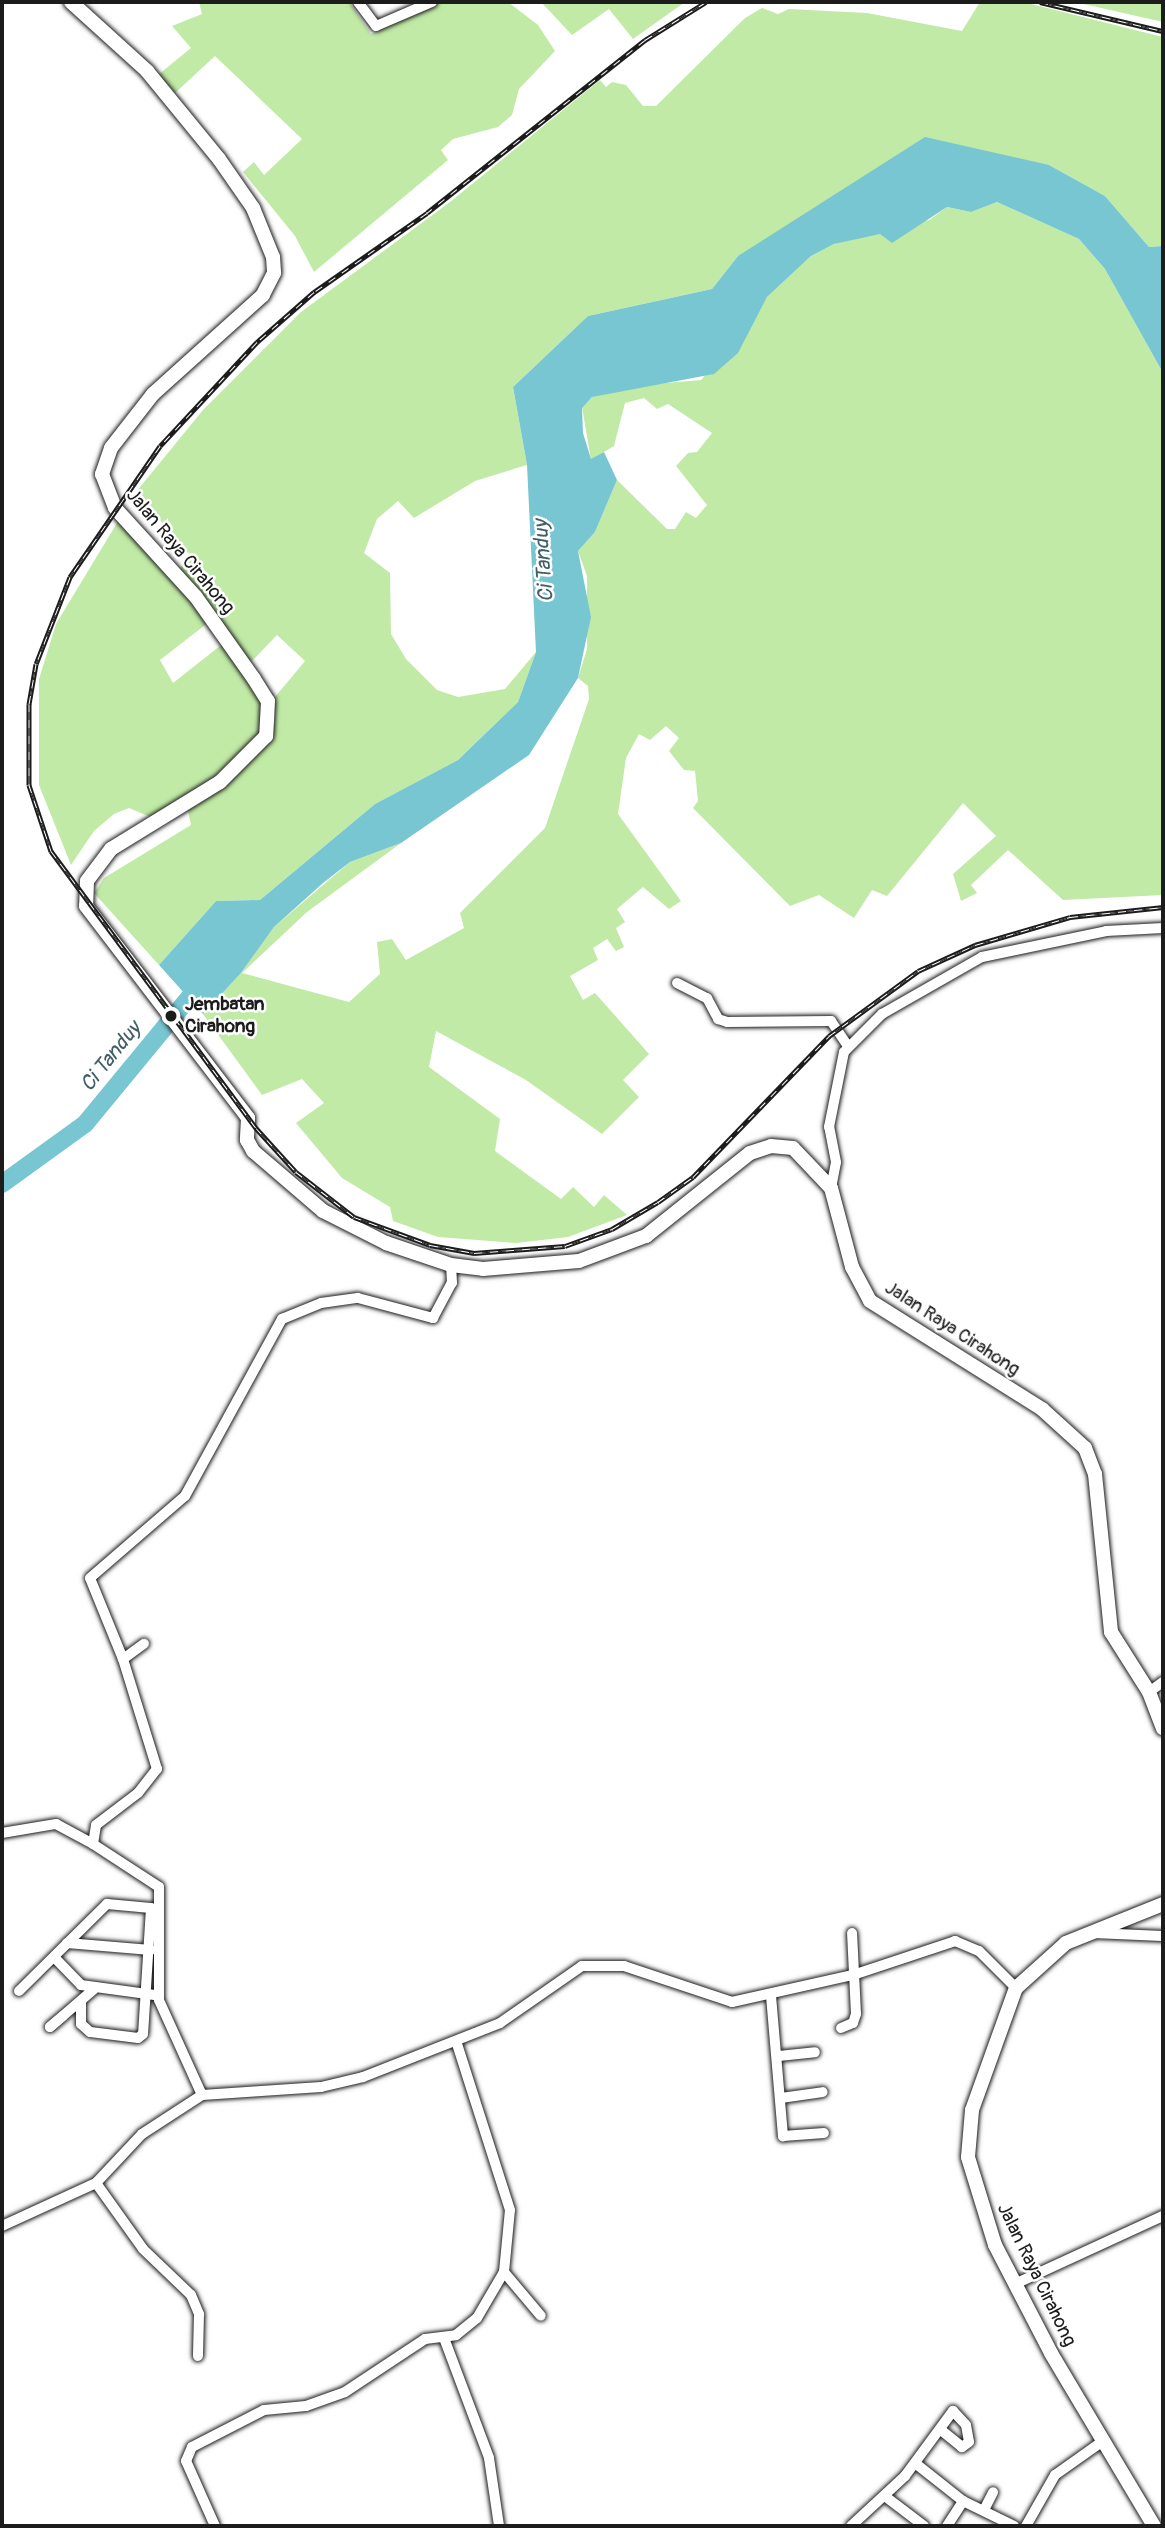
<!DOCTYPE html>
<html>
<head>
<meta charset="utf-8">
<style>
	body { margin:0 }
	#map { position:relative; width:1165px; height:2528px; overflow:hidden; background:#fff; font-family:Pangolin,sans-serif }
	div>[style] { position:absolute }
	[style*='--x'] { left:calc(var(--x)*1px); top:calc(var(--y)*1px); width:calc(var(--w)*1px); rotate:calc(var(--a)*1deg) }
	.green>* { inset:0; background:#c1eaa6 }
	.water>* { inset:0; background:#77c6d2 }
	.river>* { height:18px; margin:-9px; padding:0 9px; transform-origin:9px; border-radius:9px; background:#77c6d2 }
	.roads { filter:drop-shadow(0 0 2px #1c1c1c) drop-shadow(0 0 2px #1c1c1c) }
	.minor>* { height:10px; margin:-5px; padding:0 5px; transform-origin:5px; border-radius:5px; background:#fff }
	.tertiary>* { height:14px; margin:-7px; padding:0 7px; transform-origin:7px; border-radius:7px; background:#fff }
	.rail>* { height:5px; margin-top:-2.5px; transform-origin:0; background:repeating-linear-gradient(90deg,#fff 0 8px,#1c1c1c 0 16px); box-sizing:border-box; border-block:2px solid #1c1c1c }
	.dots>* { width:19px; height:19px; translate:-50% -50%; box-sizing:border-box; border:4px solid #fff; border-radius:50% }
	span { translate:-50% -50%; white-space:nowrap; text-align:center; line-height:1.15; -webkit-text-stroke:5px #fff; paint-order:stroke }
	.street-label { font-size:19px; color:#1c1c1c }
	.poi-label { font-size:19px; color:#1c1c1c; font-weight:700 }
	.left { translate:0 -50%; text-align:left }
	.water-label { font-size:21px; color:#406065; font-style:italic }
	.frame { position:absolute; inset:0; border:4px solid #1c1c1c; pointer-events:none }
</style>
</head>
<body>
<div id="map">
	<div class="green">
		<i style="clip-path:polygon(199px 2px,349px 2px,371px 34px,440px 2px,508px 2px,538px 25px,555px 51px,519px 89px,512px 115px,498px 127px,453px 139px,441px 150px,448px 160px,314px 272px,295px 236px,243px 172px,254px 162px,264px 175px,302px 139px,215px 56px,174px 94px,158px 75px,191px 48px,172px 26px,202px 14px)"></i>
		<i style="clip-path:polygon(541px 2px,685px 2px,633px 39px,609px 9px,572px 35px)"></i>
		<i style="clip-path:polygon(980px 2px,1023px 2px,1163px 37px,1163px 246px,1149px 247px,1105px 196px,1049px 165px,738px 256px,712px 289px,588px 316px,513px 387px,527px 465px,475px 481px,414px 518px,398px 501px,377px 519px,364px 553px,390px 573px,391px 634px,406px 659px,437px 690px,458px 697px,505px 689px,536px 652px,518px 702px,458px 760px,375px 804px,260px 900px,216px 901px,159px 965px,94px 893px,104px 878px,191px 825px,187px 806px,266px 745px,275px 723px,275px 697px,305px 661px,277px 635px,251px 662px,178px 569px,192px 558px,136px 492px,203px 410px,301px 312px,450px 202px,600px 80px,606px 87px,612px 82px,626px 85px,643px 106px,656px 106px,745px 18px,762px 8px,778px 14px,789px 9px,867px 13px,962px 31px)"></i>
		<i style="clip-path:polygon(1075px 2px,1163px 2px,1163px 22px)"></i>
		<i style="clip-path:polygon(997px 202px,1079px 239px,1105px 269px,1163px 373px,1163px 895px,1063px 900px,1008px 850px,971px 885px,977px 893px,961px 901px,953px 874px,996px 836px,963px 803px,887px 896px,872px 890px,854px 918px,819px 895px,790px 906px,693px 808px,698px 801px,695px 771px,684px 770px,669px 751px,679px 738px,666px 726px,650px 740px,639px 734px,626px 758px,618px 814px,681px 901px,669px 909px,643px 887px,617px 909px,625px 922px,616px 928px,624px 947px,616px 951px,607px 939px,593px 948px,598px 960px,570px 976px,583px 1000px,595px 993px,649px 1054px,623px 1080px,639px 1097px,602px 1134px,526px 1080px,436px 1031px,429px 1067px,500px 1119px,495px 1151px,561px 1199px,573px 1187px,594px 1207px,604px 1195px,627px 1215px,568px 1237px,516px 1243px,438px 1237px,393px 1221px,390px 1207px,342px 1178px,296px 1123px,324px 1103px,302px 1079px,262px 1095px,203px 1014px,241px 973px,274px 927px,350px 862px,401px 843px,307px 912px,242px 973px,349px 1002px,380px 974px,377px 942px,392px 939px,406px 960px,464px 928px,460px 913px,545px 828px,589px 699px,588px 686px,578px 678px,587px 649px,587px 576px,578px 551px,595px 532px,617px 480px,667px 529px,675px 529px,686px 512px,696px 518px,707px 505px,676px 466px,688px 453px,697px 452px,712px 433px,668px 404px,657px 409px,644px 398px,625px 403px,614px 446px,591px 460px,582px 407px,592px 397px,631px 386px,701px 380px,752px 324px,767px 297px,811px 256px,834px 244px,929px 220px,947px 207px,971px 212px)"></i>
		<i style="clip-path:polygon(120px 518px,209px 622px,160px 660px,173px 683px,225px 642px,265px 702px,262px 734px,217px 778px,153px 818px,129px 808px,114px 814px,94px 831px,71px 865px,39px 785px,39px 679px,56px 624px)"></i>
	</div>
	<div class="water">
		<i style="clip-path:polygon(925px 137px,1049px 165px,1105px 196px,1149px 247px,1163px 246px,1163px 373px,1105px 269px,1079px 239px,997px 202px,971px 212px,947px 207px,892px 243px,880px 234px,834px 244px,811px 256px,767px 297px,738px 353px,714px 374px,592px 397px,582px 408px,583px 433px,591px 459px,604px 452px,617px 480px,595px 532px,578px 551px,591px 617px,578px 678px,529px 755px,401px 843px,350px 862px,323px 883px,274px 927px,241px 973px,203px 1014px,159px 965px,216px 901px,260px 900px,375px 804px,458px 760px,518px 702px,536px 652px,527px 465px,513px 387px,588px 316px,712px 289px,738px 256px)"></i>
	</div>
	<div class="river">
		<i style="--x:2;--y:1184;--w:102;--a:-35.9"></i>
		<i style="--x:85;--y:1124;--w:184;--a:-50.5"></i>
	</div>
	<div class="roads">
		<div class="minor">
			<i style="--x:358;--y:2;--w:30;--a:53"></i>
			<i style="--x:376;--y:26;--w:61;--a:-23.2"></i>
			<i style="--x:677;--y:983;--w:34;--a:27"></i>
			<i style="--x:707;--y:998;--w:24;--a:62"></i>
			<i style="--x:718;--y:1019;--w:9;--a:18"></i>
			<i style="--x:727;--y:1022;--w:104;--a:-0.6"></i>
			<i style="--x:831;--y:1021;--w:29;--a:56"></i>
			<i style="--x:831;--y:1188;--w:26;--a:-79"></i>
			<i style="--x:836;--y:1162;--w:36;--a:-101"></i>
			<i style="--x:829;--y:1127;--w:76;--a:-78.7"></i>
			<i style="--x:844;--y:1052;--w:54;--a:-45"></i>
			<i style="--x:882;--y:1014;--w:115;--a:-29.7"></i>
			<i style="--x:982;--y:957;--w:127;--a:-11.8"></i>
			<i style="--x:1106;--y:931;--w:57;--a:-3"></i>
			<i style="--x:123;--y:1659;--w:26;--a:-36"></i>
			<i style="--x:1149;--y:1692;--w:17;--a:-36"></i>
			<i style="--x:2;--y:1833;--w:55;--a:-9.5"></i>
			<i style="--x:56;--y:1824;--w:42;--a:28.4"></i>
			<i style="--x:1093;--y:1933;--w:70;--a:2.5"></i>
			<i style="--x:67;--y:1943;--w:84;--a:4.8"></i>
			<i style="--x:54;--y:1957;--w:39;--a:46"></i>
			<i style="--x:81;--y:1985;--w:74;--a:7.8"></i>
			<i style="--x:19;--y:1991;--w:124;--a:-44.7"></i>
			<i style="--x:107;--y:1904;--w:44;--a:5.2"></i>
			<i style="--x:151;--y:1908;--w:126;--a:93.6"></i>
			<i style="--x:143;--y:2034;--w:6;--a:141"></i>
			<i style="--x:138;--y:2038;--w:48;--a:-172.9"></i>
			<i style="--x:90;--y:2032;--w:12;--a:-138"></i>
			<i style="--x:81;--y:2024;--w:23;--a:-90"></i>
			<i style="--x:771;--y:1996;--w:141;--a:85.1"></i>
			<i style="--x:783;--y:2136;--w:41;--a:-4.2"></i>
			<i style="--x:63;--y:2016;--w:17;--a:140"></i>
			<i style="--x:50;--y:2027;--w:58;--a:-40.8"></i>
			<i style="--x:841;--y:2028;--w:13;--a:-23"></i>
			<i style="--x:853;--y:2023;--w:9;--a:-72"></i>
			<i style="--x:856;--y:2014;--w:81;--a:-92.8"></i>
			<i style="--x:779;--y:2056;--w:36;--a:-6"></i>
			<i style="--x:202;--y:2095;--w:104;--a:-114.4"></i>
			<i style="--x:159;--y:2000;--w:113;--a:-90"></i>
			<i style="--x:159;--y:1887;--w:79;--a:-146.9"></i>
			<i style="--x:93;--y:1844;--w:19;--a:-81"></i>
			<i style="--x:96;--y:1825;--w:53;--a:-37.3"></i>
			<i style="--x:138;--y:1793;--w:31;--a:-52"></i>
			<i style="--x:157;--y:1769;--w:115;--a:-107.2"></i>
			<i style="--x:123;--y:1659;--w:87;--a:-112.2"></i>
			<i style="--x:90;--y:1578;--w:125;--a:-40.8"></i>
			<i style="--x:185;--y:1496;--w:202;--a:-61.3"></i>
			<i style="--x:282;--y:1319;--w:42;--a:-22.3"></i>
			<i style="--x:321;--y:1303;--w:37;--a:-8"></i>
			<i style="--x:358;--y:1298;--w:78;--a:14.9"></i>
			<i style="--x:433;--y:1318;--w:40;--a:-62"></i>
			<i style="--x:452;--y:1283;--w:18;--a:-93"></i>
			<i style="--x:781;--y:2098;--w:42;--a:-8.1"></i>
			<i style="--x:96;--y:2183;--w:81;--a:54.5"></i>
			<i style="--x:143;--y:2249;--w:66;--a:43.8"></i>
			<i style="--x:191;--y:2295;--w:21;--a:67"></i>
			<i style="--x:199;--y:2314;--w:42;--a:91.4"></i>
			<i style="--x:2;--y:2226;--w:103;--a:-24.6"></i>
			<i style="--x:96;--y:2183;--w:67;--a:-46.8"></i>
			<i style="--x:142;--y:2134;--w:72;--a:-33"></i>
			<i style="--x:202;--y:2095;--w:119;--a:-3.8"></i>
			<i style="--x:321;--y:2087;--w:43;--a:-13.4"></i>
			<i style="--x:363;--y:2077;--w:147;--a:-21.5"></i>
			<i style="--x:500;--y:2023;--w:100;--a:-34.8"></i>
			<i style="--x:582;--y:1966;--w:42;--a:0"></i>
			<i style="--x:624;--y:1966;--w:114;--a:18.4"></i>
			<i style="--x:732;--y:2002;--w:124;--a:-12.6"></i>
			<i style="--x:853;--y:1975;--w:108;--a:-18.4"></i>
			<i style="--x:955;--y:1941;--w:26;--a:23"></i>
			<i style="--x:979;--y:1951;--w:52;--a:45"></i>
			<i style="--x:504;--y:2272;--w:57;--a:49.9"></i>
			<i style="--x:1017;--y:2283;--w:161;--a:-24.7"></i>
			<i style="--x:444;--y:2338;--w:128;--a:69.4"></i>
			<i style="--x:489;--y:2458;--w:69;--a:81.6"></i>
			<i style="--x:915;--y:2463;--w:61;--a:38.4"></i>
			<i style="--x:963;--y:2501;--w:57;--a:26.1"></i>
			<i style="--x:886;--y:2497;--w:48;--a:37.3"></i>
			<i style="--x:984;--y:2510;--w:20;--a:-63"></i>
			<i style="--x:215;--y:2526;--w:71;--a:-114"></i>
			<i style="--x:186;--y:2461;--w:15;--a:-67"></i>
			<i style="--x:192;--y:2447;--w:81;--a:-27.2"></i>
			<i style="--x:264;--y:2410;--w:42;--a:-5.4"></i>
			<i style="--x:306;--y:2406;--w:41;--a:-19.7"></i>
			<i style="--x:345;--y:2392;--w:96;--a:-33.5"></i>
			<i style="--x:425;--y:2339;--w:31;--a:-7"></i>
			<i style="--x:456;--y:2335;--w:27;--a:-39"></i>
			<i style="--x:477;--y:2318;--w:53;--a:-59.6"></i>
			<i style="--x:504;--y:2272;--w:62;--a:-84.5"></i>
			<i style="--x:510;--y:2210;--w:177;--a:-107.7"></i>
			<i style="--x:851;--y:2526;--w:74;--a:-42.8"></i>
			<i style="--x:905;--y:2476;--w:81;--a:-53.6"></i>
			<i style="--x:953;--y:2411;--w:19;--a:47"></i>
			<i style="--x:966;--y:2425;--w:17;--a:80"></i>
			<i style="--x:969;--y:2442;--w:9;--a:144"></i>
			<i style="--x:962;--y:2447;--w:27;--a:-141"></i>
			<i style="--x:947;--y:2526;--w:30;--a:-57"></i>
			<i style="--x:1026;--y:2526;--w:59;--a:-60.4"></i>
			<i style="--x:1055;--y:2475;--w:59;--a:-35.3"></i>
		</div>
		<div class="tertiary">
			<i style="--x:71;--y:2;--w:103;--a:42.2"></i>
			<i style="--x:147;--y:71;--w:114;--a:50.7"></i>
			<i style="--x:219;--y:159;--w:60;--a:55.2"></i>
			<i style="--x:253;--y:208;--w:53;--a:67.8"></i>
			<i style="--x:273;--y:257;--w:16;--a:86"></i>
			<i style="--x:274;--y:273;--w:25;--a:117"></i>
			<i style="--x:263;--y:295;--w:148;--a:138"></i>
			<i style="--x:153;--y:394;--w:68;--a:127.9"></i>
			<i style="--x:111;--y:448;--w:28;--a:109"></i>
			<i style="--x:102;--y:474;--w:36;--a:69"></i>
			<i style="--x:115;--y:508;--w:120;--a:47.7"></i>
			<i style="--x:196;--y:597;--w:100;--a:54.7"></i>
			<i style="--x:254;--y:679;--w:26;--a:58"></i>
			<i style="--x:268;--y:701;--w:35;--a:93"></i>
			<i style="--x:266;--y:736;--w:65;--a:135"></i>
			<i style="--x:220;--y:782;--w:128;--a:148.4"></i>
			<i style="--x:111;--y:849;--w:40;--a:127"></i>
			<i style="--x:87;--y:881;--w:25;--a:92"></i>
			<i style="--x:86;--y:906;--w:267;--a:52.6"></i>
			<i style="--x:248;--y:1118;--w:22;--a:93"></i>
			<i style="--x:247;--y:1140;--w:13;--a:61"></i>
			<i style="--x:253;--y:1151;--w:92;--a:40.6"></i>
			<i style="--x:323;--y:1211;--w:71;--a:26.9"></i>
			<i style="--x:386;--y:1243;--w:69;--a:18.7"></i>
			<i style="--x:451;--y:1265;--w:32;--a:7"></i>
			<i style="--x:483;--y:1269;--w:96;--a:-4.8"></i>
			<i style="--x:579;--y:1261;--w:72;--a:-20.5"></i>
			<i style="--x:646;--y:1236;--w:133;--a:-38.6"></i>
			<i style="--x:750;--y:1153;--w:22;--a:-18"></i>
			<i style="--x:771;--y:1146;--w:22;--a:5"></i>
			<i style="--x:793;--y:1148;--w:55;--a:46.5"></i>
			<i style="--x:831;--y:1188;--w:82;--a:75.1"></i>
			<i style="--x:852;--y:1267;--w:38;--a:62"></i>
			<i style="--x:870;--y:1301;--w:203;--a:32.1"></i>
			<i style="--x:1042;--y:1409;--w:58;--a:42.2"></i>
			<i style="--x:1085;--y:1448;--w:28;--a:69"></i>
			<i style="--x:1095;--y:1474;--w:159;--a:84.2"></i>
			<i style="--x:1111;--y:1632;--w:71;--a:57.7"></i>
			<i style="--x:1149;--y:1692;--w:39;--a:69"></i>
			<i style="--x:1154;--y:2526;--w:201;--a:-120.8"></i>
			<i style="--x:1051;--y:2353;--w:122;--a:-117.4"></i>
			<i style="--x:995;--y:2245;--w:92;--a:-107.1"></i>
			<i style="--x:968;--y:2157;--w:47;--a:-85.1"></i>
			<i style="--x:972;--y:2110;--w:130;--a:-70.2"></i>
			<i style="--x:1016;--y:1988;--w:67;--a:-42"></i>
			<i style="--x:1066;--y:1943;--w:105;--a:-21.9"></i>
		</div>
	</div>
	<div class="rail">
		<i style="--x:706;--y:2;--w:72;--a:148.1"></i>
		<i style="--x:645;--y:40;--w:278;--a:141.6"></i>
		<i style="--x:427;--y:213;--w:138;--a:145"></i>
		<i style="--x:314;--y:292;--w:76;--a:138.7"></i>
		<i style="--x:257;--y:342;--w:142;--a:133"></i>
		<i style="--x:160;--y:446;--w:159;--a:124.5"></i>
		<i style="--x:70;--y:577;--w:93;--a:111.3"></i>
		<i style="--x:36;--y:664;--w:41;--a:99.9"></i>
		<i style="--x:29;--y:704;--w:81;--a:90"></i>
		<i style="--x:29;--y:785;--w:70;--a:71.6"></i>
		<i style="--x:51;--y:851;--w:345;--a:53.5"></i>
		<i style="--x:256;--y:1128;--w:59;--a:47.7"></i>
		<i style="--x:296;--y:1172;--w:73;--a:37.8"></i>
		<i style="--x:354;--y:1217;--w:81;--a:20.2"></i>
		<i style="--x:430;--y:1245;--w:45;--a:10.3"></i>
		<i style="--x:474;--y:1253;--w:91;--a:-4.4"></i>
		<i style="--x:565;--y:1246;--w:50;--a:-19.9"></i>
		<i style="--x:612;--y:1229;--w:53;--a:-30.4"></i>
		<i style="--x:658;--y:1202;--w:43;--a:-35.5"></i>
		<i style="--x:693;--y:1177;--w:196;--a:-46"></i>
		<i style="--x:829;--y:1036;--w:110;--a:-36.1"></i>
		<i style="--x:918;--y:971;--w:63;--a:-24.5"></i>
		<i style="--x:975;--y:945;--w:99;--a:-16.4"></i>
		<i style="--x:1070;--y:917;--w:94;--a:-6.1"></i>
		<i style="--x:1040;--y:2;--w:126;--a:13.3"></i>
	</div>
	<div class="dots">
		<i style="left:171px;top:1016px;background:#1c1c1c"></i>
	</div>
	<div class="street-label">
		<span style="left:180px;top:552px;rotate:50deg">Jalan Raya Cirahong</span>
		<span style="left:952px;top:1329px;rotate:33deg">Jalan Raya Cirahong</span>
		<span style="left:1036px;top:2275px;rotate:64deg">Jalan Raya Cirahong</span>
	</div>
	<div class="poi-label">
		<span class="left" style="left:185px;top:1016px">Jembatan<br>Cirahong</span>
	</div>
	<div class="water-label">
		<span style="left:544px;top:561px;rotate:-94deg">Ci Tanduy</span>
		<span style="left:111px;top:1057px;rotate:-51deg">Ci Tanduy</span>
	</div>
	<div class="frame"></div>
</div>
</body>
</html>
